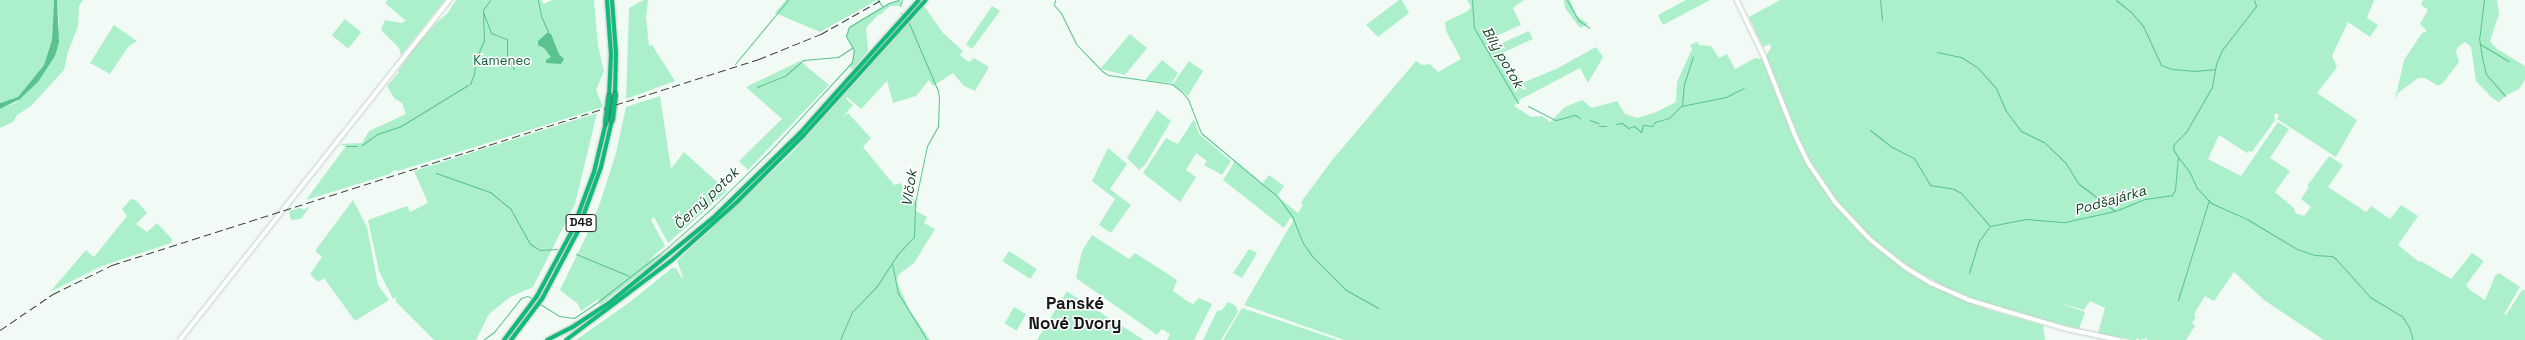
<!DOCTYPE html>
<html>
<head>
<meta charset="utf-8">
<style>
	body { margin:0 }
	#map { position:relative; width:2525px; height:340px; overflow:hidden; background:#f1faf4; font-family:"Space Grotesk",sans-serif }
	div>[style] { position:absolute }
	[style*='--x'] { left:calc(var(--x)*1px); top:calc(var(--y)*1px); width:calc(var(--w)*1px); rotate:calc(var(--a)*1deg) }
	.green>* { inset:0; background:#acf0cb; transform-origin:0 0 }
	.water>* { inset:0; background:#59c28f }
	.stream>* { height:1px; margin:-0.5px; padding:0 0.5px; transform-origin:0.5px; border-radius:0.5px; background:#59c28f }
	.roads { filter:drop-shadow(0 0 1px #c6cfc9) drop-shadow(0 0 1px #c6cfc9) }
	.secondary>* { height:3.5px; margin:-1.75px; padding:0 1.75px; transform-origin:1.75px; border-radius:1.75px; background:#fff }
	.motorway>* { height:4px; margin:-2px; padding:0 2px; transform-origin:2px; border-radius:2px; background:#0fba7b }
	.rail>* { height:1px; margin-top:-0.5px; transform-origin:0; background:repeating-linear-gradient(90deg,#3d413f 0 8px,transparent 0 12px) }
	.bridges { filter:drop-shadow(0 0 1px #118158) drop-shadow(0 0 1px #118158) }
	.motorway-bridge>* { height:4px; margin:-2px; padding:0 2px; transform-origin:2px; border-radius:2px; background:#0fba7b }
	span { translate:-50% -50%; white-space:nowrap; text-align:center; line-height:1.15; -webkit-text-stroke:3px #fff; paint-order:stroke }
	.shield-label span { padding:1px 3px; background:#fff; border:1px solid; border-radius:3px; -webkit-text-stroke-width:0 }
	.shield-label { font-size:12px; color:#151816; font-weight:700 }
	.park-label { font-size:13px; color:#0d5f3e }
	.water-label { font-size:14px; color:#13402b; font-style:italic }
	.district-label { font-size:17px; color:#151816; font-weight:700 }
</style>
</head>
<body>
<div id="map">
	<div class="green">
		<i style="clip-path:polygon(0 0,54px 0,52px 40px,44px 65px,18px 97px,0 103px)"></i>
		<i style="clip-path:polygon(57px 0,83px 0,79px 6px,78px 26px,68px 52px,64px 70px,31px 106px,17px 115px,13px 122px,0 128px,0 109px,15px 103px,38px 82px,55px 56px,59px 23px)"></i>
		<i style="clip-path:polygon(388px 0,445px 0,401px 55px,399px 48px,381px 30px,385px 20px,401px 23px,406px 21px,385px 3px)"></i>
		<i style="clip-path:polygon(456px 0,541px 0,544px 4px,552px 0,594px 0,598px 46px,604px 71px,596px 90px,603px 107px,398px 171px,394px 170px,390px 174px,306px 200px,346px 146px,339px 144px,362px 143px,369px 131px,406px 114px,402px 103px,394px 98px,387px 86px,399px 72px,398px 71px,414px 48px,435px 24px,448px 13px)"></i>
		<i style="clip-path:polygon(644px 0,648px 0,646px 18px,649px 46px,652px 45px,675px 81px,626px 99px,629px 8px)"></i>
		<i style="clip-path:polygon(786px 0,877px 0,820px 32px,775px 13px)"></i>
		<i style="clip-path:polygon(902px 0,900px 6px,890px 6px,880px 15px,879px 14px,866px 28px,868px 51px,853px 69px,848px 66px,852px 62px,854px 50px,846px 36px,849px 27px,889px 3px)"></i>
		<i style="clip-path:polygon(1399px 0,1402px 0,1409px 13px,1378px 37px,1366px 25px)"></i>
		<i style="clip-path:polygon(1467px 0,1524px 0,1513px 8px,1521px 25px,1491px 38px,1493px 47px,1529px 31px,1533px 39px,1504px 52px,1522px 83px,1558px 68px,1596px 47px,1603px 57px,1588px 83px,1580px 68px,1521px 99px,1514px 106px,1531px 117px,1542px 116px,1550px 122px,1565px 107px,1582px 100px,1592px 108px,1617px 101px,1625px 114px,1637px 118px,1654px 113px,1676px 102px,1677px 82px,1692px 49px,1690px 45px,1697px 42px,1699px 45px,1711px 46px,1719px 58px,1727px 54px,1735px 69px,1755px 58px,1762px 59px,1794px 138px,1806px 163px,1821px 186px,1858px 231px,1904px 269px,1930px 285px,1990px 310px,2043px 325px,2045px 340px,1344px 340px,1244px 305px,1294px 219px,1290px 218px,1284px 228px,1223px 180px,1235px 161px,1262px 184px,1269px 175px,1284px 186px,1277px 196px,1298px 213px,1303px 205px,1301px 202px,1333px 159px,1416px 61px,1422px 65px,1430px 64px,1438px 72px,1461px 59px,1446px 31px,1445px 22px,1468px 11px,1471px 7px)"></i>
		<i style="clip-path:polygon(1564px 0,1570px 0,1577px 16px,1588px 24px,1580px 28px,1565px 8px)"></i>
		<i style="clip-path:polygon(1686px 0,1710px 0,1663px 25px,1658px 15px)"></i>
		<i style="clip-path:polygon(1780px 0,2374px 0,2367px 18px,2378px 25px,2370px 37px,2348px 22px,2332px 56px,2337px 67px,2317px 93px,2357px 120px,2336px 157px,2277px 119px,2279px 115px,2276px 113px,2274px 116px,2275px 120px,2252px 152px,2249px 151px,2247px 153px,2219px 135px,2208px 159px,2241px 176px,2278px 122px,2289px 129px,2270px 158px,2290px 171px,2275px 192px,2294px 208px,2295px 213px,2304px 216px,2311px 207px,2301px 199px,2309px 187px,2307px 186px,2329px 156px,2343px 165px,2328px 187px,2366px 212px,2371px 206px,2390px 219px,2401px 205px,2418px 216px,2398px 245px,2419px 262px,2421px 261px,2451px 279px,2472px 253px,2484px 261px,2466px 285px,2470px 290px,2485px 300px,2495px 276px,2499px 273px,2520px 287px,2504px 314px,2506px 315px,2522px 290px,2525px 290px,2525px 340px,2324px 340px,2264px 300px,2234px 272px,2214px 301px,2205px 296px,2194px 314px,2196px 317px,2192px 323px,2195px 326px,2186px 340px,2147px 340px,2147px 338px,2140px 340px,2137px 338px,2136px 340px,2131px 340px,2098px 333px,2105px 308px,2090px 301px,2084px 310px,2060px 303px,2085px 312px,2079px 329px,1991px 306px,1945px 287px,1906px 265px,1872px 238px,1838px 202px,1810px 161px,1798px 136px,1766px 55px,1771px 48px,1770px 44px,1763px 47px,1749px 17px)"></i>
		<i style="clip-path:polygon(2423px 0,2497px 0,2499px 14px,2490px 41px,2497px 49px,2525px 66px,2525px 80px,2519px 89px,2505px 96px,2499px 102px,2492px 98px,2476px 81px,2471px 47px,2465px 42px,2457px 48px,2456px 52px,2459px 62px,2443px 83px,2438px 86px,2425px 78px,2418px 78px,2398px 93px,2395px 100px,2404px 60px,2422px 33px,2427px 31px,2420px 24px,2428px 10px,2421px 5px)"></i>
		<i style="clip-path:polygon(924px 6px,943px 33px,963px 51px,960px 55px,969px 62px,974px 58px,989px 67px,975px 91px,964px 86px,953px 73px,933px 86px,929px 80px,916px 96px,893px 103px,887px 81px,861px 109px,847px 97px,846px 99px,853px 105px,843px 117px,848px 113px,871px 138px,863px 147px,894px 185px,900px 183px,917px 203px,916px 211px,927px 217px,924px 223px,935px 229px,914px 263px,898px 275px,897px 282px,909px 309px,930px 340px,576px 340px,630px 302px,672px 268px,676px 268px,681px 277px,683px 277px,677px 261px,792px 153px)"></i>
		<i style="clip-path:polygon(992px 6px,1000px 11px,972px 49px,966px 44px)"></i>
		<i style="left:345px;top:19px;width:21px;height:21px;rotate:39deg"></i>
		<i style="clip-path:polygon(114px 25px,137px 41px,128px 47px,110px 74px,90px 63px)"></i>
		<i style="clip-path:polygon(1130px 34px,1147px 48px,1125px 75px,1100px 69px)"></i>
		<i style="clip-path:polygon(1162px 60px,1178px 73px,1172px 83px,1145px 80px)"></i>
		<i style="clip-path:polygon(800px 61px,829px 85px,748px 170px,739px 161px,782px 119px,746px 87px)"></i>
		<i style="clip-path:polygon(1189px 61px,1203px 71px,1188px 96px,1173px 84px)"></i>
		<i style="clip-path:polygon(660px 96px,671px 169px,684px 152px,727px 191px,668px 243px,654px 217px,651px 220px,665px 246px,649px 260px,667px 252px,600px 305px,598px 299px,581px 311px,578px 304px,560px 290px,592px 224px,601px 200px,616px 153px,626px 107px)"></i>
		<i style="clip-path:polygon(1157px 110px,1171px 121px,1145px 165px,1139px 170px,1127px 158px)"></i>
		<i style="clip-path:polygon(597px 113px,575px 204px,533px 287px,510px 297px,489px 314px,476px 340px,434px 340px,396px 302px,396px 297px,393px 299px,379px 271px,368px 220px,407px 206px,410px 212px,428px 203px,414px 171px)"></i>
		<i style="clip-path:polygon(1194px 119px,1199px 134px,1231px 161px,1222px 175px,1204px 165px,1207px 161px,1196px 153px,1186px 170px,1196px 177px,1180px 202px,1143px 173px,1166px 138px,1178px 144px)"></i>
		<i style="clip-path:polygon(1108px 148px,1127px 164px,1110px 189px,1131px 205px,1111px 233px,1099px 225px,1115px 199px,1092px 181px)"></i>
		<i style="clip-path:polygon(131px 199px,136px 200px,147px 213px,136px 224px,147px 232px,157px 223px,172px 239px,171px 243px,102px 266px,50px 292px,86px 250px,94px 257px,127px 216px,122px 209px)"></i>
		<i style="clip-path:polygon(353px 200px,367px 227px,378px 285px,389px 300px,355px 321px,324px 278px,318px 282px,310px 274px,322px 257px,315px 251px)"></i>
		<i style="clip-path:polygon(310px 206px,301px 219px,291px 220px,289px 211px,300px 208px,304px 210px)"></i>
		<i style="clip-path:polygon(1092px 235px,1129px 259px,1135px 253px,1177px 280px,1173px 291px,1187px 301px,1193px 304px,1199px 298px,1212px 304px,1194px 340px,1167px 340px,1170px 334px,1162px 329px,1157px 335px,1076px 278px,1082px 251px)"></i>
		<i style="clip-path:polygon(1249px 249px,1257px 253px,1242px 278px,1233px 273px)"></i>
		<i style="left:1009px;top:251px;width:33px;height:12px;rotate:33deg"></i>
		<i style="clip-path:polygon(1067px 291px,1071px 294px,1144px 340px,1037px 340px)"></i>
		<i style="clip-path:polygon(1228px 302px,1236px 306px,1238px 312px,1221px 340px,1203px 340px,1217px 311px,1222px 310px)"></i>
		<i style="left:1014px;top:307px;width:14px;height:19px;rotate:30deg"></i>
		<i style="clip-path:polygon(1242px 308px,1338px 340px,1223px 340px)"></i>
	</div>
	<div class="water">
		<i style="clip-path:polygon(54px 0,57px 0,59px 42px,55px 56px,38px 82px,20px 99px,0 109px,0 103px,18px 97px,44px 65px,52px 40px)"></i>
		<i style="clip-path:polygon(548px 32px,551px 34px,559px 54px,564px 59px,561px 64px,546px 63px,546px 60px,551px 57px,544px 48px,538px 45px,538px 41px)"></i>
	</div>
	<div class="stream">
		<i style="--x:538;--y:0;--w:16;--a:79"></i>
		<i style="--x:541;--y:16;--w:17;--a:66"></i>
		<i style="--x:878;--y:0;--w:7;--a:56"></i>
		<i style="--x:1055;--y:0;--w:5;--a:101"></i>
		<i style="--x:1054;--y:5;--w:11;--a:49"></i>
		<i style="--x:1061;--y:13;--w:34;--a:64"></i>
		<i style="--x:1076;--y:44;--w:37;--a:46"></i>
		<i style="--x:1102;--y:71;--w:7;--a:34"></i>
		<i style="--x:1108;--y:75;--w:65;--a:8"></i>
		<i style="--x:1172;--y:84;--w:11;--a:38"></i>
		<i style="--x:1181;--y:91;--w:11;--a:49"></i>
		<i style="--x:1188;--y:99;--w:36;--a:69"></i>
		<i style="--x:1201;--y:133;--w:100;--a:39.7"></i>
		<i style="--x:1278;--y:197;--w:24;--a:54"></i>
		<i style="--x:1292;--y:216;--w:29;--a:68"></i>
		<i style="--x:1303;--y:243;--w:16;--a:55"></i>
		<i style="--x:1312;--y:256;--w:48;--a:45"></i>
		<i style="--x:1346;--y:290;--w:37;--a:29"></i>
		<i style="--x:1472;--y:0;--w:28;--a:86"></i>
		<i style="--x:1474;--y:28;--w:87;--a:59.6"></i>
		<i style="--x:1567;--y:0;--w:23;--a:61"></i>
		<i style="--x:1578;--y:20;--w:14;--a:34"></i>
		<i style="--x:1880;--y:0;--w:20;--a:84"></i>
		<i style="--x:2116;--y:0;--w:19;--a:39"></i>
		<i style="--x:2131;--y:12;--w:18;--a:49"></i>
		<i style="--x:2143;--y:26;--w:43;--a:65.2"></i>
		<i style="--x:2161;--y:65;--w:12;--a:20"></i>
		<i style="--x:2172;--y:69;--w:21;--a:5"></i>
		<i style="--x:2193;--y:71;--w:21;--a:-5"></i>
		<i style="--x:2484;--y:0;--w:38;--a:97"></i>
		<i style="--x:2479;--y:38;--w:24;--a:81"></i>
		<i style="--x:2483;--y:62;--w:12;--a:76"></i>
		<i style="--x:2486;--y:74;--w:29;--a:49"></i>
		<i style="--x:900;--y:6;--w:6;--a:-72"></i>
		<i style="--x:483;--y:12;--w:22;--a:69"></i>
		<i style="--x:491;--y:33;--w:17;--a:21"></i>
		<i style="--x:507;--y:39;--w:18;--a:90"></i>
		<i style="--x:507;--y:57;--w:14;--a:60"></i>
		<i style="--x:901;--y:13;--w:3;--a:45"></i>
		<i style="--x:2480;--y:44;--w:33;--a:31"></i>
		<i style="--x:1937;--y:52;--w:25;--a:12"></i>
		<i style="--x:1961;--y:57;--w:19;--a:32"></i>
		<i style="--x:1977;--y:67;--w:28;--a:48"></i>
		<i style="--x:1996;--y:88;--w:25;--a:67"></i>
		<i style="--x:2006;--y:111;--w:25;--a:53"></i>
		<i style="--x:2021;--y:131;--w:25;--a:26"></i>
		<i style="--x:2044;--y:142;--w:29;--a:44"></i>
		<i style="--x:2065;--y:162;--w:26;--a:58"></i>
		<i style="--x:2079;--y:184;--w:45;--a:36.9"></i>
		<i style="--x:735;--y:64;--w:83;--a:-50.4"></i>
		<i style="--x:470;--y:84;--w:11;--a:-68"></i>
		<i style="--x:474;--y:74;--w:16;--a:-83"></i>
		<i style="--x:476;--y:58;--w:19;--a:-65"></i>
		<i style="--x:484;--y:41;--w:31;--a:-92"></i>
		<i style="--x:483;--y:10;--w:12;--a:-55"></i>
		<i style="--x:757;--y:87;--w:31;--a:-22"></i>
		<i style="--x:786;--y:75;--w:23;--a:-41"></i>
		<i style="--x:803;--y:60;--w:35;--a:-5"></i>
		<i style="--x:838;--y:57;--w:17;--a:-33"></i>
		<i style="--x:1528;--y:106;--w:31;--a:27"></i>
		<i style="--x:1556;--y:120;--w:20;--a:-15"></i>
		<i style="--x:1575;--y:115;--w:6;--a:31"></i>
		<i style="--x:1682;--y:106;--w:22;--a:-85"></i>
		<i style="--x:1684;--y:84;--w:29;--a:-72"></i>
		<i style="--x:1590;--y:120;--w:9;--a:21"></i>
		<i style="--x:1616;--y:124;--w:6;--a:-9"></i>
		<i style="--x:1622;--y:123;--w:8;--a:40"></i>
		<i style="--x:1628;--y:128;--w:6;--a:-18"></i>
		<i style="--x:1634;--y:126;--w:9;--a:41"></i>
		<i style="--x:1641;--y:132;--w:7;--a:-74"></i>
		<i style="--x:1643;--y:125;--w:9;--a:6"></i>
		<i style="--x:1652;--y:126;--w:5;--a:-53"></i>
		<i style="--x:1655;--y:122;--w:15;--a:-16"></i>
		<i style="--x:1669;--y:118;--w:17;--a:-45"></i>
		<i style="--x:1681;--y:106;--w:46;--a:-11.3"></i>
		<i style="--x:1726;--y:97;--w:20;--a:-27"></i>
		<i style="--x:1599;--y:126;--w:7;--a:0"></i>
		<i style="--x:1870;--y:130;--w:28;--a:38"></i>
		<i style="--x:1892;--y:147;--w:25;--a:27"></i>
		<i style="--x:1914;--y:158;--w:31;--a:59"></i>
		<i style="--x:1930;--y:185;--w:24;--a:9"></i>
		<i style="--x:1954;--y:189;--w:8;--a:30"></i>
		<i style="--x:1961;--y:193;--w:44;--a:48.7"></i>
		<i style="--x:1990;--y:226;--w:38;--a:-11"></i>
		<i style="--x:2027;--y:219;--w:38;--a:5"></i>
		<i style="--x:2065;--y:222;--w:51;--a:-12.4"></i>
		<i style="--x:2115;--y:211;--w:32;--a:-22"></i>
		<i style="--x:2145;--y:199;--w:27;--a:-8"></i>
		<i style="--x:2172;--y:195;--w:6;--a:-59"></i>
		<i style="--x:2175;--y:190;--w:33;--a:-85"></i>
		<i style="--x:2178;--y:157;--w:9;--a:-122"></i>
		<i style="--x:2173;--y:149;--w:5;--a:-79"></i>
		<i style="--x:2174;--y:144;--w:17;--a:-45"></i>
		<i style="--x:2186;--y:132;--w:52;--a:-60"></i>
		<i style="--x:2212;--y:87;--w:23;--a:-80"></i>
		<i style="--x:2216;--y:64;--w:15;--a:-67"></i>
		<i style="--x:2222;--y:50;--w:56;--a:-52.3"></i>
		<i style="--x:2256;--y:6;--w:6;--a:-108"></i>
		<i style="--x:362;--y:145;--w:19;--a:-36"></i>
		<i style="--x:377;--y:134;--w:25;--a:-18"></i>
		<i style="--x:401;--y:126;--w:79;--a:-31.5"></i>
		<i style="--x:346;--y:146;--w:11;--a:0"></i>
		<i style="--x:2178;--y:157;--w:18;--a:52"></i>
		<i style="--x:2189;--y:171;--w:19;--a:65"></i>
		<i style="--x:2197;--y:188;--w:21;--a:47"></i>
		<i style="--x:2211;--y:203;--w:39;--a:24"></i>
		<i style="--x:2247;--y:219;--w:58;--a:31"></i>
		<i style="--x:2297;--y:249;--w:18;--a:19"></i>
		<i style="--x:2314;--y:255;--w:18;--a:3"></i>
		<i style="--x:2332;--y:256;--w:5;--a:37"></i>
		<i style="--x:2336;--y:259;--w:51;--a:48.2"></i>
		<i style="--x:2370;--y:297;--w:37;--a:31"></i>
		<i style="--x:2402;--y:316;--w:13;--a:58"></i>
		<i style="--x:2409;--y:327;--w:14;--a:73"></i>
		<i style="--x:436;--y:173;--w:57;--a:19.4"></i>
		<i style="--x:490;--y:192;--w:26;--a:39"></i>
		<i style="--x:510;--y:208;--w:41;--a:60.9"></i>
		<i style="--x:530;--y:244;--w:12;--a:31"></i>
		<i style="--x:540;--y:250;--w:17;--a:-3"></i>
		<i style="--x:576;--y:254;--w:57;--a:22.5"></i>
		<i style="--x:892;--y:263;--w:31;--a:79"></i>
		<i style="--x:898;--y:293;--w:55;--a:58.3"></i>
		<i style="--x:1969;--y:273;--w:34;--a:-73"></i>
		<i style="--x:1979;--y:241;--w:17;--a:-54"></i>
		<i style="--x:2178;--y:300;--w:105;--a:-72.8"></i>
		<i style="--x:540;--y:304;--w:22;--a:32"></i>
		<i style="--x:559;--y:316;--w:15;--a:8"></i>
		<i style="--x:574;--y:318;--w:30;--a:-34"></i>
		<i style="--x:599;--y:301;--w:88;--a:-38"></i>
		<i style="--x:668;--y:247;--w:62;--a:-41.7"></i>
		<i style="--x:714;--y:206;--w:78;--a:-44.5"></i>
		<i style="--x:770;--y:151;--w:121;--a:-47.3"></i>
		<i style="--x:852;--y:62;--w:12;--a:-81"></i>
		<i style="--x:854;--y:50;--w:16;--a:-120"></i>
		<i style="--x:846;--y:36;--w:9;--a:-72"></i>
		<i style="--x:849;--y:27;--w:47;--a:-31"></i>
		<i style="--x:889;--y:3;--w:10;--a:-17"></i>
		<i style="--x:483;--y:340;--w:14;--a:-36"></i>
		<i style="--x:494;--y:332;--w:43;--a:-51.5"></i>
		<i style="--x:521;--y:298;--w:6;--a:-18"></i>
		<i style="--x:527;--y:296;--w:5;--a:22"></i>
		<i style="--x:840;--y:340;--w:30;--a:-67"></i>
		<i style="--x:852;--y:312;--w:36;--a:-46"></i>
		<i style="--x:877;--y:286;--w:37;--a:-57"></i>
		<i style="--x:897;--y:255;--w:25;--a:-47"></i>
		<i style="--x:914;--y:237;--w:34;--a:-88"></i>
		<i style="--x:915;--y:203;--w:58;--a:-78.1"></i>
		<i style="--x:927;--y:146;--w:23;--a:-61"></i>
		<i style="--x:938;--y:126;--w:27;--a:-88"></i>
		<i style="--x:939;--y:99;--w:8;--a:-97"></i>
		<i style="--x:938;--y:91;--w:74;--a:-113.1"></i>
	</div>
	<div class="roads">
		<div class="secondary">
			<i style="--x:1737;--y:0;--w:62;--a:64.3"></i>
			<i style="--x:1764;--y:56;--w:87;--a:68.4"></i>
			<i style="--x:1796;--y:137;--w:28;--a:64"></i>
			<i style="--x:1808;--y:162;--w:50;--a:55.7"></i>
			<i style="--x:1836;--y:203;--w:51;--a:46.6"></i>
			<i style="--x:1871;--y:240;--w:43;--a:38.5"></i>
			<i style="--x:1905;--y:267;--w:31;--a:32"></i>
			<i style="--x:1931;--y:283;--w:42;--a:24.1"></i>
			<i style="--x:1969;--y:300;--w:102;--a:16.5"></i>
			<i style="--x:2067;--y:329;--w:53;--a:11.9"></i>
			<i style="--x:180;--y:340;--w:434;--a:-51.6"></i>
		</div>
		<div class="motorway">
			<i style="--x:607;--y:0;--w:54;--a:85.8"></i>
			<i style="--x:611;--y:54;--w:42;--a:92.7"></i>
			<i style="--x:612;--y:0;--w:53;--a:85.7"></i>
			<i style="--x:616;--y:53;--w:41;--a:91.4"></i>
			<i style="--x:504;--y:340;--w:55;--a:-53.1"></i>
			<i style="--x:537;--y:296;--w:74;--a:-61.7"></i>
			<i style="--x:572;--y:231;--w:63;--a:-69.6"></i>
			<i style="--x:594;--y:172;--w:51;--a:-76.5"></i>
			<i style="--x:511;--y:340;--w:51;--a:-52.9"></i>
			<i style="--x:542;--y:299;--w:75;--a:-62.1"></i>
			<i style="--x:577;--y:233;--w:70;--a:-70"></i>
			<i style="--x:601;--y:167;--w:48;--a:-76.8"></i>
			<i style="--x:547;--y:340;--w:30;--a:-27"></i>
			<i style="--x:574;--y:326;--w:42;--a:-33.3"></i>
			<i style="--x:609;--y:303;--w:134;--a:-39.3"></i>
			<i style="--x:713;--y:218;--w:122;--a:-44.3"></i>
			<i style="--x:800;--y:133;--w:178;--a:-48.2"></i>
			<i style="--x:566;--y:340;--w:131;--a:-37"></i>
			<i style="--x:671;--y:261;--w:90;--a:-41.8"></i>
			<i style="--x:738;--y:201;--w:92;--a:-45"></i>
			<i style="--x:803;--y:136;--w:183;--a:-47.9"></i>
		</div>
	</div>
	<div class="rail">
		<i style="--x:0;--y:330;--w:64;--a:-34.2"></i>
		<i style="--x:53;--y:294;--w:66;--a:-26.2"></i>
		<i style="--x:112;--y:265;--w:679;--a:-17.66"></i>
		<i style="--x:759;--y:59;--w:67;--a:-22"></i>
		<i style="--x:821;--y:34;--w:69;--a:-29.5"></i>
	</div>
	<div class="bridges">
		<div class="motorway-bridge">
			<i style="--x:612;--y:120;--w:26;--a:-83"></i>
			<i style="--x:606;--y:122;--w:26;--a:-83"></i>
		</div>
	</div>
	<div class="shield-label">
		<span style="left:581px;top:223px">D48</span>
	</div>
	<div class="park-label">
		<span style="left:502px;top:61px">Kamenec</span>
	</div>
	<div class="water-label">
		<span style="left:1503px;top:57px;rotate:60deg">Bílý potok</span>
		<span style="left:909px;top:188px;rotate:-81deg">Vlčok</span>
		<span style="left:706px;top:198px;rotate:-43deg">Černý potok</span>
		<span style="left:2110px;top:200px;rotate:-16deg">Podšajárka</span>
	</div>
	<div class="district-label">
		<span style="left:1075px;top:314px">Panské<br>Nové Dvory</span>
	</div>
</div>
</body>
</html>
